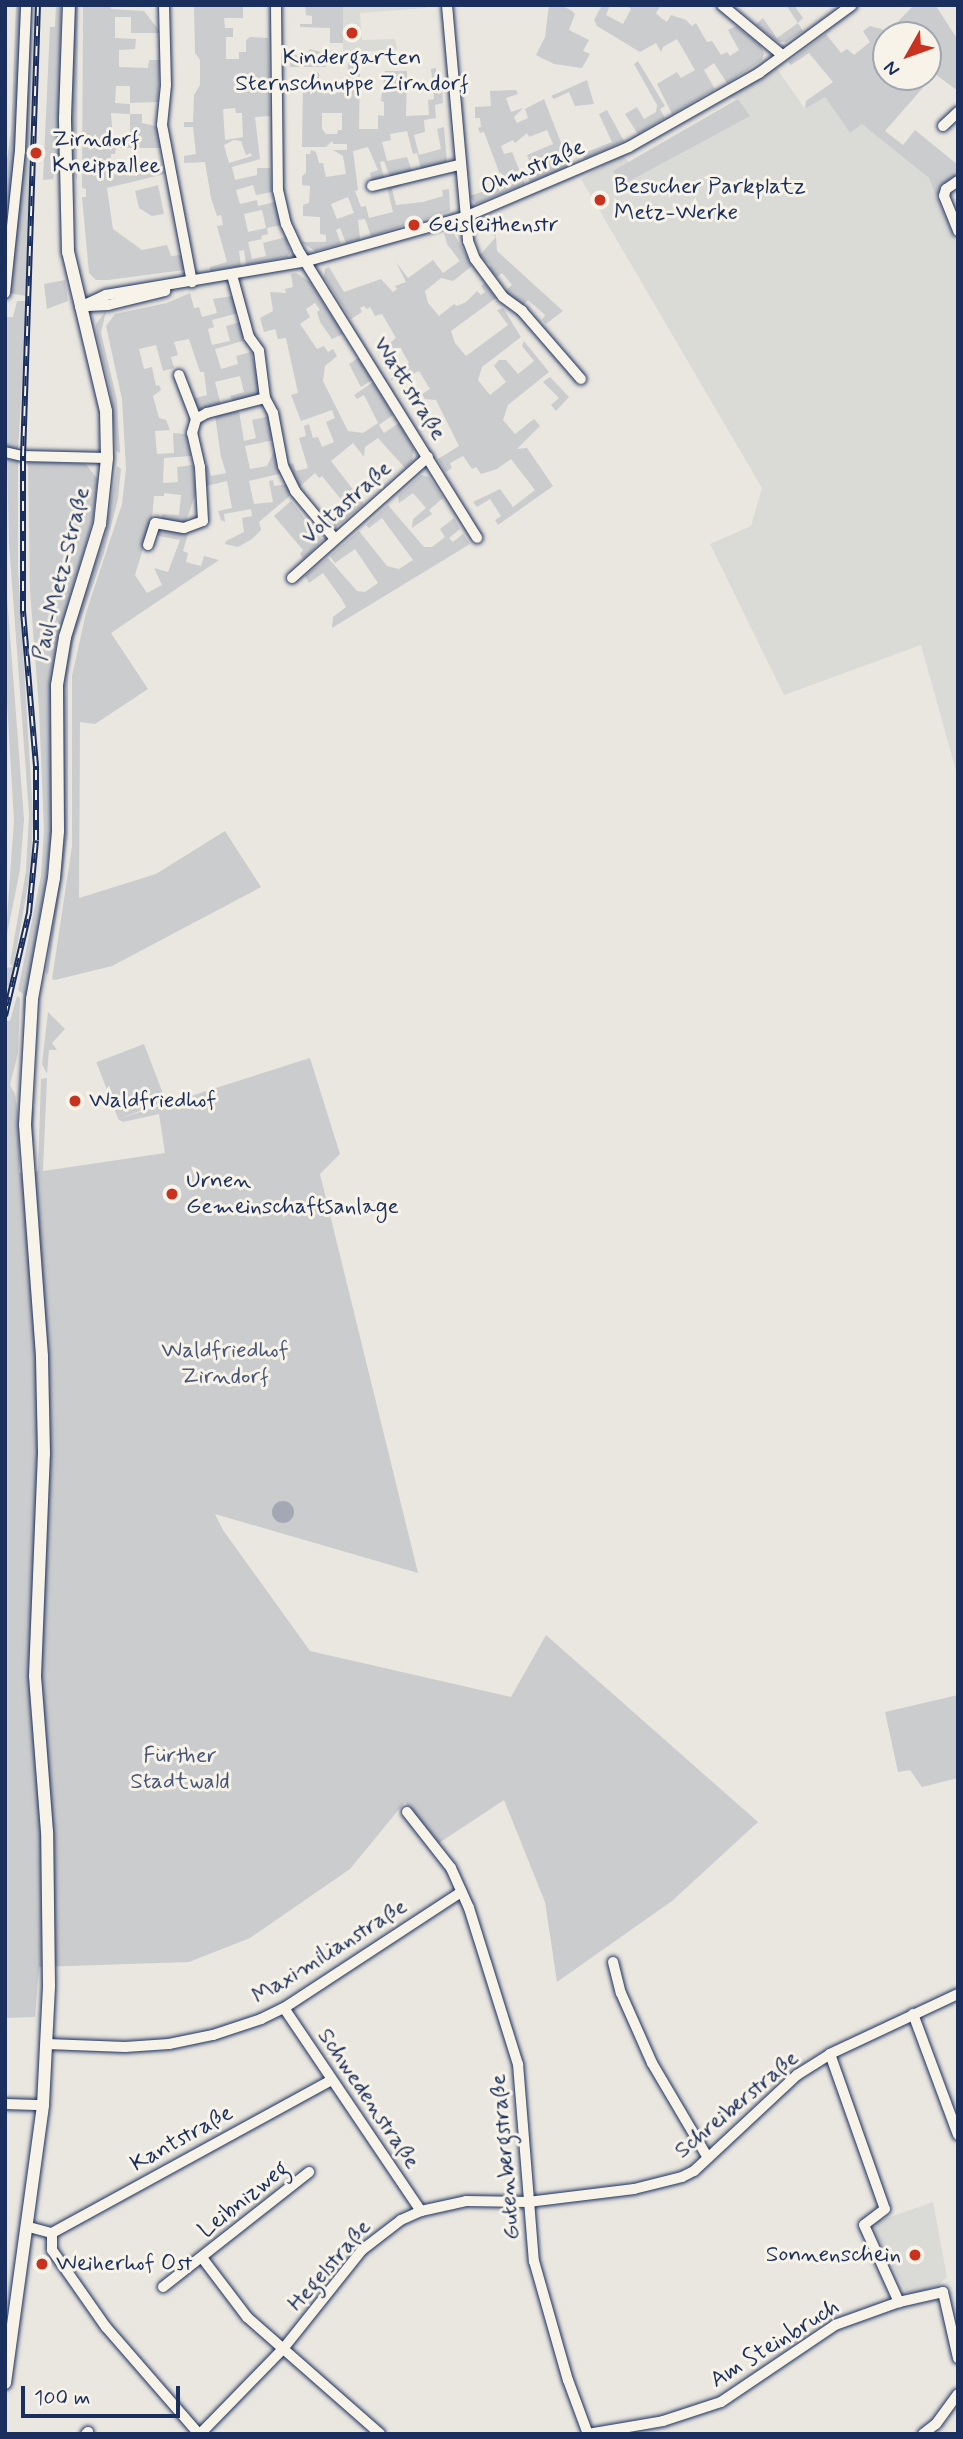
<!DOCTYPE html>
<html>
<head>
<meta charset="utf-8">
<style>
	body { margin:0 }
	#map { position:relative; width:963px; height:2439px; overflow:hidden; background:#eae7e0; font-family:Mynerve,sans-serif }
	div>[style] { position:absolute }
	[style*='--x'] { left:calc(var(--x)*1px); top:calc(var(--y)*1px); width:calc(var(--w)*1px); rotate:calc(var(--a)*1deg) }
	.built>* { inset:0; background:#dadad6 }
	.green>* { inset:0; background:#cbcccd; transform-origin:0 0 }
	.water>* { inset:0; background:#a3a8b4 }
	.round { border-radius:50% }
	.roads { filter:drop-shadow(0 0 2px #1b2f5e) drop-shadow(0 0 2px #1b2f5e) }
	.street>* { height:10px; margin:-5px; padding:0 5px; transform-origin:5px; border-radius:5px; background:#f7f3e8 }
	.secondary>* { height:12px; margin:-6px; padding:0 6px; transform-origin:6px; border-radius:6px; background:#f7f3e8 }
	.rail>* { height:6px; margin-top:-3px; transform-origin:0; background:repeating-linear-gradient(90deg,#f7f3e8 0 10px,#1b2f5e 0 20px); box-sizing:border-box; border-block:2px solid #1b2f5e }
	.dots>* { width:19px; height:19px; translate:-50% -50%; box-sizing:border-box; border:4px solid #f7f3e8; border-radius:50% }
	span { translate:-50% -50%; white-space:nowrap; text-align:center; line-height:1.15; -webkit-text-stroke:6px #f7f3e8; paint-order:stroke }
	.poi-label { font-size:23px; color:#1b2f5e }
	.left { translate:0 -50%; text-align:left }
	.right { translate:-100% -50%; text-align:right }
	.street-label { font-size:23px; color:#1b2f5e }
	.park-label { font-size:23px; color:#47567a }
	.frame { position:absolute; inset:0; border:7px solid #1b2f5e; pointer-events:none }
	.north { position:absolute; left:872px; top:21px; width:70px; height:70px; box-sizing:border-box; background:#f7f3e8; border:2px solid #9fa5b1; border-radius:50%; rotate:230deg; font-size:19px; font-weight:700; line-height:28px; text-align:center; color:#1b2f5e }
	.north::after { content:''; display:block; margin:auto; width:24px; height:32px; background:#c8321e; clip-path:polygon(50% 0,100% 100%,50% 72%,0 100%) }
	.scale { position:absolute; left:21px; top:2386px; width:159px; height:32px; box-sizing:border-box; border:4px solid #1b2f5e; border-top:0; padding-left:9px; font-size:21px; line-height:24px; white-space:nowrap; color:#1b2f5e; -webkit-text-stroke:5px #f7f3e8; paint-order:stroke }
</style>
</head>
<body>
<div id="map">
	<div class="built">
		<i style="clip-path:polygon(343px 5px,426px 5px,426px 8px,360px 13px,362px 40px,395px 39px,397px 49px,343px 53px)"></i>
		<i style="clip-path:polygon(775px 66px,805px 109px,825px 97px,850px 133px,862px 123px,929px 178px,958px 247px,958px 778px,921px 645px,784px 695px,710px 544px,751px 526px,762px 488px,581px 179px,622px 155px,629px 162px,737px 100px,728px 96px)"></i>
		<i style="clip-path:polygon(933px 2202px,947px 2277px,937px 2286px,918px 2293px,906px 2292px,875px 2232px,876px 2222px)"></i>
	</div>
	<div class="green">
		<i style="clip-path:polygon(16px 5px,23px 5px,17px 151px,5px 267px,5px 172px,11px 133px)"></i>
		<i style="clip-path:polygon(28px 5px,32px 5px,27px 296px,8px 293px)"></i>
		<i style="clip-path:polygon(56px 5px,61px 5px,59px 155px,53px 179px,43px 180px,50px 27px,55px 27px)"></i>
		<i style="clip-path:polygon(74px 5px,78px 5px,77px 181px,70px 154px)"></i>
		<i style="clip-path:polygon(evenodd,83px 5px,110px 5px,111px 9px,144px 11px,161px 33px,131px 33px,131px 17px,115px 17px,115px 38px,136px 39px,135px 49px,119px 50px,119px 67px,148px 68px,149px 60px,160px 60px,158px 102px,130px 103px,130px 86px,116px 86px,115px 103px,130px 104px,130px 114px,142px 114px,142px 123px,159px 127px,160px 148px,116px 148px,115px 154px,111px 154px,110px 174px,137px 176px,138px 161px,151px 161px,151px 167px,164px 168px,165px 174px,107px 188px,113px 229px,142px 250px,167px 245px,171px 256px,182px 255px,184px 270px,108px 280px,96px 280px,89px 273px,82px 197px,86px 197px,86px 189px,82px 188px,83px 5px,111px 113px,130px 114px,130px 139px,113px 139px,111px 113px)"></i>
		<i style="clip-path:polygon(evenodd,194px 5px,243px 5px,243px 18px,224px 18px,225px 28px,233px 28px,233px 37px,226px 37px,226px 59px,239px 59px,239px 52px,246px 52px,246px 40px,250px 37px,268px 38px,270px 116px,255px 117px,260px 159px,232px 167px,235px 180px,257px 175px,257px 168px,270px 168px,272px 192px,256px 195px,253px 185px,236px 190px,240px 204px,257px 200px,258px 206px,275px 202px,281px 225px,267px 228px,268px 234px,261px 236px,262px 239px,248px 242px,252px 259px,266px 256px,263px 243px,286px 237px,290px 253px,287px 257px,246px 265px,244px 250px,239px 251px,241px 266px,210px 271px,210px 267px,227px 262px,217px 226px,223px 225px,221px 215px,217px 216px,211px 198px,205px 162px,184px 163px,184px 156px,196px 154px,193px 127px,184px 127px,184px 122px,193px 122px,194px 95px,200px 85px,200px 60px,195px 53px,194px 5px,235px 108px,236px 113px,242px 113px,243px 137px,225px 140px,223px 109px,235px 108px,194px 5px,234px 140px,241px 141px,246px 155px,251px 153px,252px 156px,229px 163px,224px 145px,234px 140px,194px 5px,262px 210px,266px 228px,248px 232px,244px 214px,262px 210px)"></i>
		<i style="clip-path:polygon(305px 5px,343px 5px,343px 43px,330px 43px,330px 28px,300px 27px,300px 24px,312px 24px,312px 16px,306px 15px)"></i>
		<i style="clip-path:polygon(549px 5px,561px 5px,572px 11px,575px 14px,569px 30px,589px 40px,583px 51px,590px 54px,582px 68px,554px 64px,536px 55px,545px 37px)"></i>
		<i style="clip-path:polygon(602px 5px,610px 5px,606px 15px,623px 24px,631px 9px,625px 5px,661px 5px,656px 13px,661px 18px,667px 22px,671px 15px,686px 20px,692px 26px,696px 23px,707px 42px,712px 41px,721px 55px,727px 52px,730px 56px,739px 50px,728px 30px,736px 26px,760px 45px,764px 53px,762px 60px,727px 83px,714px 63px,704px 70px,715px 89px,672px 114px,657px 84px,677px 72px,681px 78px,695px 70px,677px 39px,663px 47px,661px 52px,656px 43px,640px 52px,597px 26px,594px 20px)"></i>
		<i style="clip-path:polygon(786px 5px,794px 5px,803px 18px,798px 23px,803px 31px,786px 42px,778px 42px,756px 24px,763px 18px,777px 38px,798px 23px)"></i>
		<i style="clip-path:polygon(evenodd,914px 5px,936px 6px,958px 40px,958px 91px,935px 74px,885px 131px,903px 145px,915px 130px,958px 165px,958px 177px,936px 196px,929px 178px,862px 124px,850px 133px,825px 97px,805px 109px,806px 101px,833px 82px,809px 53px,791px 65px,788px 62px,826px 34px,841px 53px,847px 49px,854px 55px,870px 42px,863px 31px,870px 26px,889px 31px,914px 5px,886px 35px,928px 35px,928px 77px,886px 77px,886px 35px)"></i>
		<i style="clip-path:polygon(310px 49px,324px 53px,324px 50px,330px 49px,333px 57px,327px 57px,326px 67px,290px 67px,290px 54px,305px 57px)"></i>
		<i style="clip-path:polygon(638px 61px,665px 106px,660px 109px,665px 118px,638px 134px,625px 114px,637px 107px,644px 119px,656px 112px,657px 105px,634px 64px)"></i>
		<i style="clip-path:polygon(evenodd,348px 62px,360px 70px,359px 129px,378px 129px,378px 115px,384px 116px,384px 102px,381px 101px,385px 71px,407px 71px,406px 116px,429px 115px,428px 100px,434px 99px,431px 69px,436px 68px,436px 75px,441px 75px,443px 103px,435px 105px,436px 118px,424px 120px,425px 132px,414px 135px,419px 155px,441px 149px,437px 129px,444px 127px,447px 162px,421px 169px,417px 153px,413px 154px,407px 131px,390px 134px,391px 140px,382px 142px,387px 161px,407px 157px,412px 171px,390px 177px,384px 161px,380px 162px,384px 178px,372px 181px,370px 173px,378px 170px,368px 147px,353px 151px,358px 190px,355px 191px,361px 207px,366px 206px,369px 218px,393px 212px,387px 187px,400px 183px,401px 186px,392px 189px,396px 205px,423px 202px,443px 196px,442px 190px,449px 189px,450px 211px,371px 236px,365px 219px,358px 220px,360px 239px,346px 243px,340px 228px,336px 230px,341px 244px,315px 251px,301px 242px,326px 242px,326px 235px,320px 234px,320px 217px,303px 216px,303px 205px,309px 203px,310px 186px,302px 185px,302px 176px,306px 173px,306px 154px,310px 154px,311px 150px,316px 152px,319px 163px,323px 163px,326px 177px,346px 174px,343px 156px,333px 150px,347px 150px,347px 144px,333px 144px,332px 141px,326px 147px,302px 147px,303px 81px,314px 81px,314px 71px,319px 73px,320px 92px,336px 94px,337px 91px,347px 91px,348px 62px,322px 113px,342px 113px,342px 130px,338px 130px,337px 134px,326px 134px,322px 129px,322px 113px,348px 62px,348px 197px,354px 213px,337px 219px,331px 204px,348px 197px)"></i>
		<i style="clip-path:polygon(587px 80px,594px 104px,575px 106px,569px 92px,554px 99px,551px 96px)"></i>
		<i style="clip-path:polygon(516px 90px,518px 94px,506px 98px,511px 112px,523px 108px,514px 117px,517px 123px,528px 118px,525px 109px,544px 99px,570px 166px,530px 182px,526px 171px,532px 168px,527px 155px,553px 144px,547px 130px,529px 137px,527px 133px,515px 143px,513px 140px,501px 146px,504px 154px,512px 152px,525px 184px,476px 204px,469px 196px,504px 185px,484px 132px,480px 133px,478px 128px,481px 127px,480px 118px,475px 118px,475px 107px,491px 106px,490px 91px)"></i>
		<i style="clip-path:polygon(738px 99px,750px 116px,622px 185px,613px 171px)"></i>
		<i style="clip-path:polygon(607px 110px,624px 141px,584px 159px,582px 154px,612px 142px,599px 114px)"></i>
		<i style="clip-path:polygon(158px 185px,164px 214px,152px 216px,139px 208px,135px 191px)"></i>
		<i style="clip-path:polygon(493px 218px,496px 237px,497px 251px,563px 311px,546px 324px,542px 320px,545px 315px,528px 300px,522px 306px,504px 292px,512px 285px,502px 273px,497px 277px,489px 268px,491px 265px,479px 256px,496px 237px,485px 228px)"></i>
		<i style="clip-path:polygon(453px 232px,472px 266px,453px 281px,441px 278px,425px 291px,428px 303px,439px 316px,454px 304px,457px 306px,466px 302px,477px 291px,481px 295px,485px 292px,481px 286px,485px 283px,496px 298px,451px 331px,455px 343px,466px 356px,508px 325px,497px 310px,503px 308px,521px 337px,482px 367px,478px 380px,490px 395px,506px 382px,494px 366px,499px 360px,506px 360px,518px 374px,534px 361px,522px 346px,524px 341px,549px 372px,508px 405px,503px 420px,515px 434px,534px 419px,540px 426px,517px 449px,527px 448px,553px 486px,498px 525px,495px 520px,501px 516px,490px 499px,477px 507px,473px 502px,500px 489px,513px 507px,535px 490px,511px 459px,497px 469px,481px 474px,476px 467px,472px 469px,463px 456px,450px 463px,452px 468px,446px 472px,438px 459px,459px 446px,436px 400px,425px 399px,422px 394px,430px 389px,419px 371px,402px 380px,399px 375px,390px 381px,396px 371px,409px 363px,401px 349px,395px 352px,390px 343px,396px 338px,382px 314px,375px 316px,370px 307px,367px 309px,364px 306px,360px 308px,362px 312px,351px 319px,324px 277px,325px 269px,329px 267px,344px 292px,381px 279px,393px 292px,397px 289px,395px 286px,406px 282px,396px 262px,408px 278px,433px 260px,443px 273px,460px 261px,447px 244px,444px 233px)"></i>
		<i style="clip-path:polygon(296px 273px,310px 282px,343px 334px,332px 339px,320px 322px,317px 312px,320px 310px,315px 303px,306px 309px,310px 317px,300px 324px,317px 349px,324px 346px,328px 352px,333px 349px,337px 356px,325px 366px,323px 381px,348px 431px,363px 433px,378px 423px,364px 395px,357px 399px,354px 395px,373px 382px,393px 415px,379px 425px,384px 433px,399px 423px,414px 450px,412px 461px,405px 468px,378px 438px,365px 447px,364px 457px,353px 443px,331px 461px,364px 504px,334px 529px,327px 522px,333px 517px,335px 520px,348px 508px,322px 476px,319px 478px,315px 473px,297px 489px,286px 466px,293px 463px,296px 471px,308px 468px,299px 438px,306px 436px,304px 426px,309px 424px,313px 438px,318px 437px,322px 447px,334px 442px,326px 422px,335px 418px,332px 410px,301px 421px,291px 395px,298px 393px,286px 338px,278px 339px,275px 329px,264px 332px,260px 318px,273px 311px,270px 292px,286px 293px,285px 289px,293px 287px,291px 274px)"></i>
		<i style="clip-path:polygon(65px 280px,68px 301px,47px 309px,44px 284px)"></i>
		<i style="clip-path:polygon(190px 293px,194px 308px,199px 307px,202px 317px,217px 313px,213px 299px,232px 296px,238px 313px,212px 320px,214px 327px,208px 329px,212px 345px,230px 341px,226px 326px,241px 322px,246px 340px,215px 349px,221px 369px,238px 364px,236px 356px,251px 352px,260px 389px,257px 395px,233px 402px,230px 396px,244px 392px,240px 376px,215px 382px,221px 405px,202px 409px,190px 403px,189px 400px,207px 395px,204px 372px,200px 372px,189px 339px,174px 342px,178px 355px,171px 357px,174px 368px,163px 371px,156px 345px,139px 349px,144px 369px,152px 367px,156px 386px,159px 385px,161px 390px,153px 396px,159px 418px,166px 420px,170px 430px,155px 431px,157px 454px,174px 453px,173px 433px,186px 434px,191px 456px,164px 458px,163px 483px,178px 482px,177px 467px,193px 465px,196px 493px,185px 524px,162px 521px,162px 514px,179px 515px,181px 495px,164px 493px,164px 496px,154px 496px,152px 519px,135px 575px,147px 593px,162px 585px,154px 568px,168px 572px,180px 540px,154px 535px,155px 530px,162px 528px,188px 534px,183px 551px,188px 553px,186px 562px,201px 566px,204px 556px,219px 560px,111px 633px,148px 689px,95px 724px,80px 722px,79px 898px,156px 874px,225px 831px,261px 887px,112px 966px,55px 980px,52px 979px,72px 846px,72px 676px,86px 613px,122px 504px,126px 469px,122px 399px,106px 326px,115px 314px,167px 303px)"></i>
		<i style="clip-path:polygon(17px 301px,27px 301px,18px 450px,5px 446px,5px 317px,13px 317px)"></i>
		<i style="clip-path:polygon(106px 311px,101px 333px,117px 400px,120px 453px,116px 451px,111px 394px,97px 336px,96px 324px)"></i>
		<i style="clip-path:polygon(358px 358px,372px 380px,361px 387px,349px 364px)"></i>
		<i style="clip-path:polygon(550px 377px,569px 397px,556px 411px,551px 405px,559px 398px,543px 382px)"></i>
		<i style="clip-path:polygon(239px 411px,244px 441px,256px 438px,252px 420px,270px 416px,274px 440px,245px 446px,250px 469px,267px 466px,275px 449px,283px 473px,249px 481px,254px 504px,273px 502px,269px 481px,273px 480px,274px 486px,288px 484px,293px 493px,259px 522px,261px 530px,252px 539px,238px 547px,225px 544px,226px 541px,244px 532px,242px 518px,252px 516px,251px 509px,224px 514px,225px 522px,221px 520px,218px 511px,232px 508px,227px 481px,206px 486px,203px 467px,208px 465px,211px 476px,226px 473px,221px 457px,215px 416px)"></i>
		<i style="clip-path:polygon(7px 459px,18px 461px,18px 568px,33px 815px,31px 868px,10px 987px,5px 985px,5px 968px,13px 967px,10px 963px,26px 871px,29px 814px,9px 543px)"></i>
		<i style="clip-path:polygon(28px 462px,86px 464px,98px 480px,93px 519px,57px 643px,50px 708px,52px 829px,47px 875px,23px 1015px,23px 994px,18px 990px,41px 876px,44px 830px,39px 709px,30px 591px)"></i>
		<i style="clip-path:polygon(117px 466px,121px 469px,118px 499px,104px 553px,73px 642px,68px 675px,68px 835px,48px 975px,46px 972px,61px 870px,64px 823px,63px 691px,69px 644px,106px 532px)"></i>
		<i style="clip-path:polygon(421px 475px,429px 477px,443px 498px,429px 510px,432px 514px,412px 528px,413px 519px,426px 508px,413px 493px,399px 503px,398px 496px)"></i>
		<i style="clip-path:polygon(291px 501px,322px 540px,304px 559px,300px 554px,303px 550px,274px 516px)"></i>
		<i style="clip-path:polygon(388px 505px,424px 547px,432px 547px,445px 537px,440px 529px,454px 518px,460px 529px,449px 538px,453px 542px,463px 534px,470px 544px,332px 628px,333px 617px,346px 607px,341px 598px,323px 573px,309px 583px,305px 576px,328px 558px,357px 591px,365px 592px,378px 583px,355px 549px,335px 563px,330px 556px,359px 531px,387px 566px,399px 569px,413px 560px,382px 518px,369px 528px,366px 525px)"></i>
		<i style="clip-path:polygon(5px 570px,24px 819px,20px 870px,5px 944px,14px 821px,5px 667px)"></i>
		<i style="clip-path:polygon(17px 996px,20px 998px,18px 1053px,10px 1085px,15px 1094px,19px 1120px,19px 1173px,31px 1172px,28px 1123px,34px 1107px,33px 1172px,38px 1171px,41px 1079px,47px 1078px,43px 1171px,165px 1153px,159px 1114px,123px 1122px,118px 1119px,310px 1058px,340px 1154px,320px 1174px,418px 1573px,215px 1514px,223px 1530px,310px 1651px,511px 1697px,546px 1635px,758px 1822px,672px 1901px,557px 1982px,545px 1902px,504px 1800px,439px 1843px,405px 1802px,350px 1869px,250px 1938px,189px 1962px,39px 1967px,35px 2017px,5px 2018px,5px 1021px,10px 1021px)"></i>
		<i style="clip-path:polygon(48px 1012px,65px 1029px,52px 1043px,57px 1050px,49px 1050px,47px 1074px,42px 1064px)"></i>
		<i style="left:144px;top:1044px;width:61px;height:51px;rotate:69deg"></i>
		<i style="clip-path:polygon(958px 1695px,958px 1778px,922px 1787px,910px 1770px,898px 1772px,885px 1712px)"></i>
	</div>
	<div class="water">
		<i class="round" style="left:272px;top:1501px;width:22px;height:22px"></i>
	</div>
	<div class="roads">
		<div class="street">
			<i style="--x:164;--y:5;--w:80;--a:88.6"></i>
			<i style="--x:166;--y:85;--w:40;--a:95.7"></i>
			<i style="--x:162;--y:125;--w:160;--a:79.2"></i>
			<i style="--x:276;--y:5;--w:185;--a:89.4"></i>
			<i style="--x:278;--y:190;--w:35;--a:77"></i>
			<i style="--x:286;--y:224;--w:29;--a:65"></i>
			<i style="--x:298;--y:250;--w:339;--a:58.1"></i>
			<i style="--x:447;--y:5;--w:237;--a:84.9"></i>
			<i style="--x:468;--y:241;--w:19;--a:69"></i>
			<i style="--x:475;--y:259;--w:47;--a:53.6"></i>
			<i style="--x:503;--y:297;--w:24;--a:36"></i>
			<i style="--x:522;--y:311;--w:90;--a:49.1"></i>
			<i style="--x:722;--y:5;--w:78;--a:39.8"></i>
			<i style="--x:943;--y:126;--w:21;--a:-43"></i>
			<i style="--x:958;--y:181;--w:14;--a:146"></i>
			<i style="--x:946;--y:189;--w:7;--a:106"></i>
			<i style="--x:944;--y:196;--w:38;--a:68"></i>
			<i style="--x:372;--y:186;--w:89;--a:-13.6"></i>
			<i style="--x:232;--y:275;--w:64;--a:74.7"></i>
			<i style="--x:249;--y:337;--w:17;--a:54"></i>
			<i style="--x:259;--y:351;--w:47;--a:82.7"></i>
			<i style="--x:265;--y:398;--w:17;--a:62"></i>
			<i style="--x:273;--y:413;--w:54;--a:79.3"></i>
			<i style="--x:283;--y:466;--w:28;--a:64"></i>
			<i style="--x:295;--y:491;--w:62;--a:50.2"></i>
			<i style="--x:5;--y:293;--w:143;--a:-84"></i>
			<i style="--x:20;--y:151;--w:146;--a:-87.6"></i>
			<i style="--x:88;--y:306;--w:20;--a:-3"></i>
			<i style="--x:108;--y:305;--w:59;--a:-13.8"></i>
			<i style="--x:80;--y:307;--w:29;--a:-25"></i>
			<i style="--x:106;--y:295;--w:204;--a:-9.6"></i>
			<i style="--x:307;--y:261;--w:164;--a:-15.6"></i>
			<i style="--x:465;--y:217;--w:178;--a:-23.1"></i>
			<i style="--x:629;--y:147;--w:150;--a:-29.6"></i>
			<i style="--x:759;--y:73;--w:115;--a:-36.2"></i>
			<i style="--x:179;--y:375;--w:47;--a:68.9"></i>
			<i style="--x:5;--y:452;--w:18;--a:13"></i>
			<i style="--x:23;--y:456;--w:84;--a:1.4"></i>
			<i style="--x:148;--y:545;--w:23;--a:-72"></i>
			<i style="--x:155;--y:523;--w:29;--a:10"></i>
			<i style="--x:184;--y:528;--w:20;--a:-20"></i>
			<i style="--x:203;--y:521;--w:54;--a:-93.2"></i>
			<i style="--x:200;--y:467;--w:35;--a:-103"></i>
			<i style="--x:192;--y:433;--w:15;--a:-74"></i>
			<i style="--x:196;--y:419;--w:13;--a:-29"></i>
			<i style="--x:207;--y:413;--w:60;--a:-14.5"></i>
			<i style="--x:292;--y:578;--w:182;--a:-41.7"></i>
			<i style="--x:407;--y:1812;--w:71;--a:51.8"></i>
			<i style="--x:451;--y:1868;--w:44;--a:65.8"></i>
			<i style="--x:469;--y:1908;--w:164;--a:72.6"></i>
			<i style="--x:518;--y:2064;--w:198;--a:85.4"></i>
			<i style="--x:534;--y:2261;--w:124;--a:74.1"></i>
			<i style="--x:568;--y:2380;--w:58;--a:69.7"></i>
			<i style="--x:613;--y:1962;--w:32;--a:76"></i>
			<i style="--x:621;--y:1993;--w:77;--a:66.1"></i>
			<i style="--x:652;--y:2063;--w:110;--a:59.5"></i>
			<i style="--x:284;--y:2008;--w:245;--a:56"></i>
			<i style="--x:913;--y:2014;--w:129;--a:69.6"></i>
			<i style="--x:47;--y:2044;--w:78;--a:2.2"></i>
			<i style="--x:125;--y:2047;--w:44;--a:-3.9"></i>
			<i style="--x:169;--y:2044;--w:45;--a:-11.6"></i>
			<i style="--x:213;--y:2035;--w:51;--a:-18.4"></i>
			<i style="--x:261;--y:2019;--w:25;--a:-26"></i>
			<i style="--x:284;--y:2008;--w:212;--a:-33.2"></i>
			<i style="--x:830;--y:2054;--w:164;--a:70.5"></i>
			<i style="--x:885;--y:2209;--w:26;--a:143"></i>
			<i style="--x:864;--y:2225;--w:85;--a:65.6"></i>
			<i style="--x:5;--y:2104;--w:38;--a:2"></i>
			<i style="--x:29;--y:2227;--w:24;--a:15"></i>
			<i style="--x:52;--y:2233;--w:318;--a:-28.7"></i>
			<i style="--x:52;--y:2233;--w:17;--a:90"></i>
			<i style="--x:52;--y:2250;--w:94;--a:55"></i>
			<i style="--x:106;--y:2327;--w:142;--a:49"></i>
			<i style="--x:203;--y:2259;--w:73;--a:52.8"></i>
			<i style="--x:247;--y:2317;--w:177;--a:41.3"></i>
			<i style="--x:163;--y:2287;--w:186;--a:-38.2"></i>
			<i style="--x:86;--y:2434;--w:3;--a:-45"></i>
			<i style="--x:200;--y:2434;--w:119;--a:-45.7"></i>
			<i style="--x:283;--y:2349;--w:127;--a:-51.4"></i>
			<i style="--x:362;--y:2250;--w:49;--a:-37.6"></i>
			<i style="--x:401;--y:2220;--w:22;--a:-24"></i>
			<i style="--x:421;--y:2211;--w:46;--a:-12.5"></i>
			<i style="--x:466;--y:2201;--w:62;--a:0.9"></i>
			<i style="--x:528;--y:2202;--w:107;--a:-7"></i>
			<i style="--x:634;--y:2189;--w:49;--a:-14"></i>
			<i style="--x:682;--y:2177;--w:13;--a:-27"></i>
			<i style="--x:694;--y:2171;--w:141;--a:-43"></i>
			<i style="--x:797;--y:2075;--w:39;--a:-32"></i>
			<i style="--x:830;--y:2054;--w:141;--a:-25.1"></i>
			<i style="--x:588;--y:2434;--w:76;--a:-9.8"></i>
			<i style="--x:663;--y:2421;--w:61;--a:-18.1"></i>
			<i style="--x:721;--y:2402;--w:138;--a:-34"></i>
			<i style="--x:835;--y:2325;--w:68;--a:-19.8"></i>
			<i style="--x:899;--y:2302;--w:45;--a:-12.8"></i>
			<i style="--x:943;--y:2292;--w:68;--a:77.2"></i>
			<i style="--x:923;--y:2434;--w:16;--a:-38"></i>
			<i style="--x:936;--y:2424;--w:37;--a:-54"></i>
		</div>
		<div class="secondary">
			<i style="--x:5;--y:2383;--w:281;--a:-82.2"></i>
			<i style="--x:43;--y:2105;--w:120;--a:-87.1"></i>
			<i style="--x:49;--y:1985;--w:153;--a:-90.7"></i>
			<i style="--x:47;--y:1832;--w:156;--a:-94.4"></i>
			<i style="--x:35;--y:1676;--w:222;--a:-87.7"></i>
			<i style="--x:44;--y:1454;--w:98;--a:-91.2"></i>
			<i style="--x:42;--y:1356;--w:232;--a:-94.2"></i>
			<i style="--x:25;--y:1125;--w:126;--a:-86.8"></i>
			<i style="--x:32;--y:999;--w:123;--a:-79.7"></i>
			<i style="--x:54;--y:878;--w:47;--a:-85.1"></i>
			<i style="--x:58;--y:831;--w:146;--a:-90.4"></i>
			<i style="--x:57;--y:685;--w:49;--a:-80.5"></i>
			<i style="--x:65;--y:637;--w:118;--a:-72.8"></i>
			<i style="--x:100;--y:524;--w:66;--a:-83.9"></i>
			<i style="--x:107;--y:458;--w:47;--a:-91.2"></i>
			<i style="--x:106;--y:411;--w:163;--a:-103.4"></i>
			<i style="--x:68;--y:252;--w:134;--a:-91.3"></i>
			<i style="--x:65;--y:118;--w:113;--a:-88"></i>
		</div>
	</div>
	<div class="rail">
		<i style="--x:5;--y:1016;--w:106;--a:-76.9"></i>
		<i style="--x:29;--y:913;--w:73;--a:-84.5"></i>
		<i style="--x:36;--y:840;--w:74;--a:-90"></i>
		<i style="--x:36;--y:766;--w:156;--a:-94.8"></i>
		<i style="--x:23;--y:611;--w:155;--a:-90"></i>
		<i style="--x:23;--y:456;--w:451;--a:-88.1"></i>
	</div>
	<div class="dots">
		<i style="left:352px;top:33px;background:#c8321e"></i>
		<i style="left:36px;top:153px;background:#c8321e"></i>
		<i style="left:600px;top:200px;background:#c8321e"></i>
		<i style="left:414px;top:225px;background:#c8321e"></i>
		<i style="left:75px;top:1101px;background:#c8321e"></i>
		<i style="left:172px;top:1194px;background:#c8321e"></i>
		<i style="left:915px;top:2255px;background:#c8321e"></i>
		<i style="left:42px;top:2264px;background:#c8321e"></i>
	</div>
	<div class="poi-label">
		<span style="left:352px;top:71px">Kindergarten<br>Sternschnuppe Zirndorf</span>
		<span class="left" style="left:52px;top:153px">Zirndorf<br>Kneippallee</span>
		<span class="left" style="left:614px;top:200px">Besucher Parkplatz<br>Metz-Werke</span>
		<span class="left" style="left:428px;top:225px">Geisleithenstr</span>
		<span class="left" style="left:89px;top:1101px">Waldfriedhof</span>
		<span class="left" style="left:186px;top:1194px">Urnen<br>Gemeinschaftsanlage</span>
		<span class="right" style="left:901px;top:2255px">Sonnenschein</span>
		<span class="left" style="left:56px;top:2264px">Weiherhof Ost</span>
	</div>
	<div class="street-label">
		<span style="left:533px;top:168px;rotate:-23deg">Ohmstraße</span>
		<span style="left:409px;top:389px;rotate:58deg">Wattstraße</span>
		<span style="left:347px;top:503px;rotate:-42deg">Voltastraße</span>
		<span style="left:62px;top:574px;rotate:-76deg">Paul-Metz-Straße</span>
		<span style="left:330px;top:1952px;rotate:-32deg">Maximilianstraße</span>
		<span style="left:368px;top:2099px;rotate:56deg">Schwedenstraße</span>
		<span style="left:737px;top:2105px;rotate:-40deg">Schreiberstraße</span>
		<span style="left:182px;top:2139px;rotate:-29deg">Kantstraße</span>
		<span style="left:506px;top:2157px;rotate:-95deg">Gutenbergstraße</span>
		<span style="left:244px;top:2200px;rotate:-39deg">Leibnizweg</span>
		<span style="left:330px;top:2266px;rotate:-49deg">Hegelstraße</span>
		<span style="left:775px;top:2344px;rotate:-32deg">Am Steinbruch</span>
	</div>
	<div class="park-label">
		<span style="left:225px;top:1364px">Waldfriedhof<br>Zirndorf</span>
		<span style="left:180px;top:1769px">Fürther<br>Stadtwald</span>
	</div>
	<div class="frame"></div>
	<div class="north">N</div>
	<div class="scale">100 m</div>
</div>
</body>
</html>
